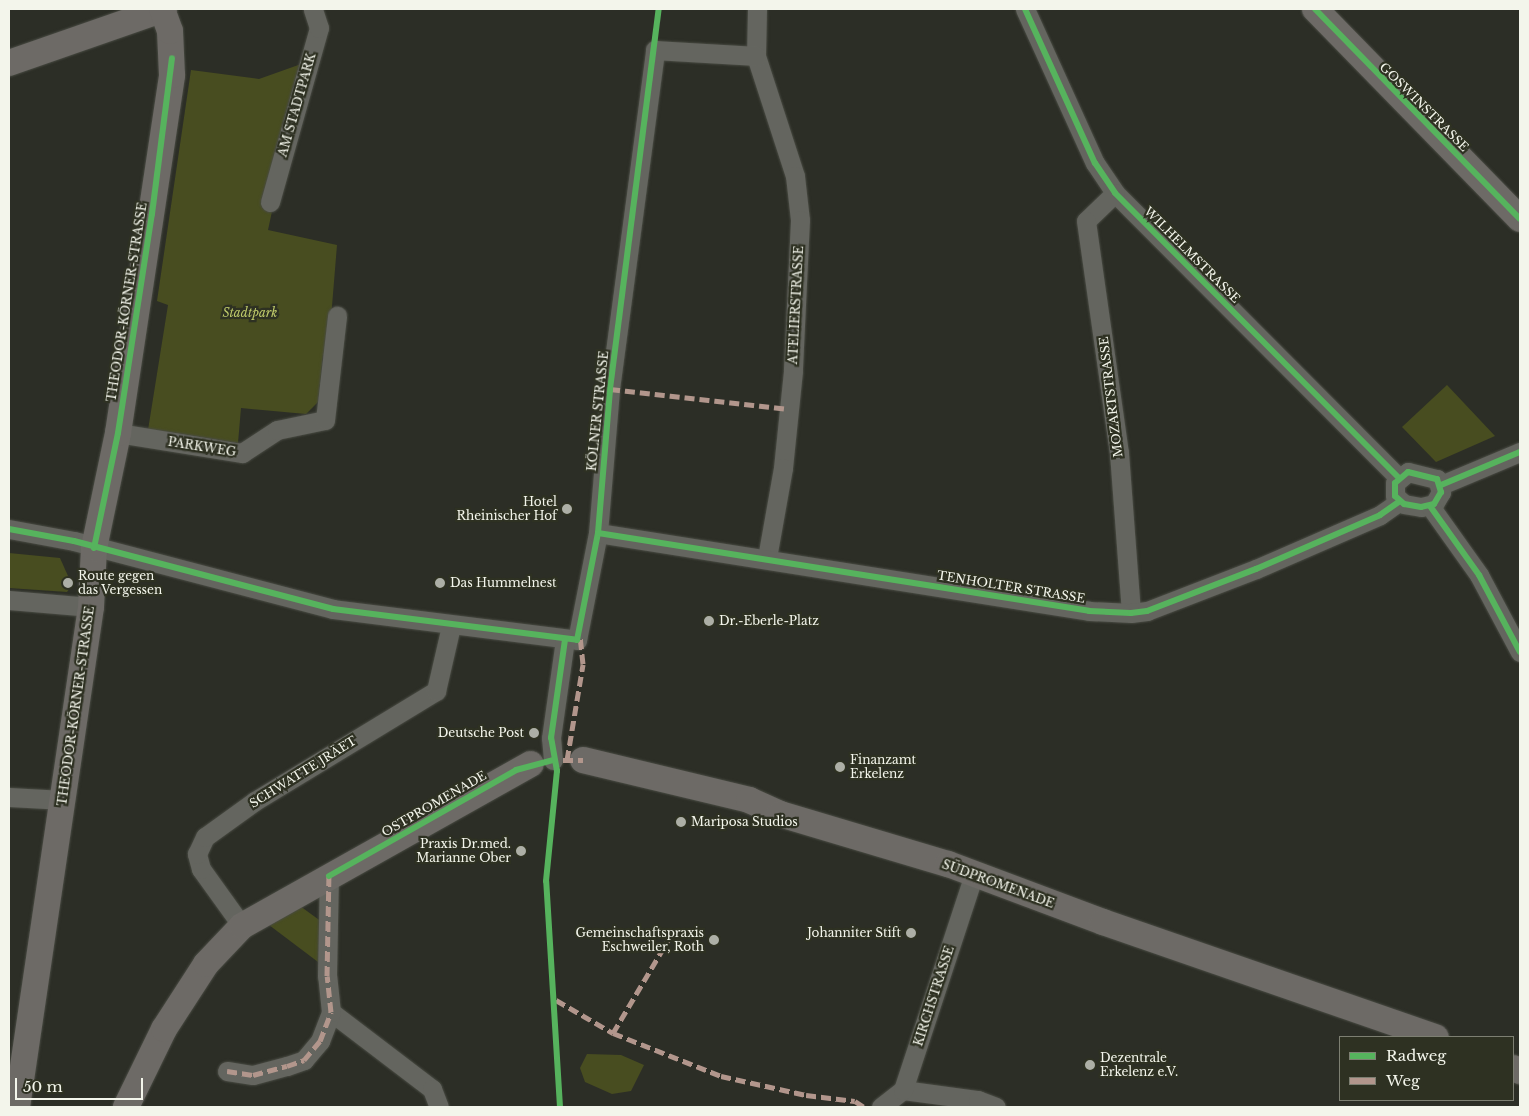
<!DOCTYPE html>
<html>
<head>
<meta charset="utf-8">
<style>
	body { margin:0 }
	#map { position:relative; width:1529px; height:1116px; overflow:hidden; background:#2c2e26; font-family:"Libre Baskerville",serif }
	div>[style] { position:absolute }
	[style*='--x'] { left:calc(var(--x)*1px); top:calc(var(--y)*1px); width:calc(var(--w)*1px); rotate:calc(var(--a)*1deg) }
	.green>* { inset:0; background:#484d20 }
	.roads { filter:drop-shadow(0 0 1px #494b43) drop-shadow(0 0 1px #494b43) }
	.street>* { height:19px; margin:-9.5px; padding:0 9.5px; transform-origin:9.5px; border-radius:9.5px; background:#64655f }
	.secondary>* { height:26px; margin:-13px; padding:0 13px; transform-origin:13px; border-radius:13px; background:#6d6a66 }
	.quiet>* { height:5px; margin-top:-2.5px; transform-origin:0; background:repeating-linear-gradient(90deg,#b2968c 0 10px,transparent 0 15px) }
	.cycleway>* { height:6px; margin:-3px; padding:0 3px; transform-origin:3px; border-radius:3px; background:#56b35d }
	.dots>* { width:14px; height:14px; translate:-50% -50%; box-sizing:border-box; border:2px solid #2e3122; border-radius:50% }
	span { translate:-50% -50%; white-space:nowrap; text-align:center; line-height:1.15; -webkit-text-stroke:4.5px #2e3122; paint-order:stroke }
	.street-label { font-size:12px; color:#f3f5eb }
	.park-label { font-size:12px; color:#c0cc6b; font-style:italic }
	.poi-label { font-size:12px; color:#f3f5eb }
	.right { translate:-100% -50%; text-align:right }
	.left { translate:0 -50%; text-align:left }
	.frame { position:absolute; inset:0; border:10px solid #f3f5eb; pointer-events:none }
	.legend { position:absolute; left:1339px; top:1036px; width:175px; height:65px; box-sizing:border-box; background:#2e3122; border:1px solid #7d7f72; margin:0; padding:6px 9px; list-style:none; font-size:15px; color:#f3f5eb }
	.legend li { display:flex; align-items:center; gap:10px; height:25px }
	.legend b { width:25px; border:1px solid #7d7f72 }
	.scale { position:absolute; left:15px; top:1078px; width:128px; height:22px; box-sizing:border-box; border:2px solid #f3f5eb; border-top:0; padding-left:6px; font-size:15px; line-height:18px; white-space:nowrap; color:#f3f5eb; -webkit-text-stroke:4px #2e3122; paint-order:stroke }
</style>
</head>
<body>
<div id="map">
	<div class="green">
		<i style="clip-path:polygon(304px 63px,268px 230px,337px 245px,328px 355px,323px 355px,318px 402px,306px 414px,241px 408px,238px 443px,148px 430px,168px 305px,157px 301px,191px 70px,259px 79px)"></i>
		<i style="clip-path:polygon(1447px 385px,1495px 436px,1436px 462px,1402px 427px)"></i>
		<i style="clip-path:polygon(9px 553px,60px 558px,72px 585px,67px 592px,9px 588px)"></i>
		<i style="clip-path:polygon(300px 906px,322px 922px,322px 965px,269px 925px)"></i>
		<i style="clip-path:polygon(587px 1054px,621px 1055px,644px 1065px,631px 1091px,612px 1094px,585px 1082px,580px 1068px)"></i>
	</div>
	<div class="roads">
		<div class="street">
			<i style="--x:757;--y:9;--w:47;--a:91.2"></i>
			<i style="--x:756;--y:56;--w:126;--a:72"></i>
			<i style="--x:795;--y:176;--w:44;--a:83.5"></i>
			<i style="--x:800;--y:220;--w:151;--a:92.7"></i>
			<i style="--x:793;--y:371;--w:98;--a:95.9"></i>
			<i style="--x:783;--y:468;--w:91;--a:100.1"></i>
			<i style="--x:1025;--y:9;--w:169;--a:65.6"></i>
			<i style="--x:1095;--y:163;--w:36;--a:56"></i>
			<i style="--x:1115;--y:193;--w:402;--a:45.1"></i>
			<i style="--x:1115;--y:193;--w:40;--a:136"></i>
			<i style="--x:1086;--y:221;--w:234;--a:81.9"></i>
			<i style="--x:1119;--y:453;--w:160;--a:85.7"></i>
			<i style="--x:270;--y:202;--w:181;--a:-74.3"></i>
			<i style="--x:319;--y:28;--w:20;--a:-108"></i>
			<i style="--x:118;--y:433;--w:126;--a:9.2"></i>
			<i style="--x:242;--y:453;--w:42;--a:-33.3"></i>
			<i style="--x:277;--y:430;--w:49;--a:-11.8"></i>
			<i style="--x:325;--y:420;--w:105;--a:-83.4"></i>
			<i style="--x:1408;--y:472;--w:30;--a:14"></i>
			<i style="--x:1437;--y:479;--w:14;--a:73"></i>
			<i style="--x:1441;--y:492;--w:14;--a:120"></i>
			<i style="--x:1434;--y:504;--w:13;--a:167"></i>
			<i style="--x:1421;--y:507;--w:17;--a:-170"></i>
			<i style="--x:1404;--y:504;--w:12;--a:-138"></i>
			<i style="--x:1395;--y:496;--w:13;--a:-90"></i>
			<i style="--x:1395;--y:483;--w:17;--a:-40"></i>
			<i style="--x:1441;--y:485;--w:86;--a:-22.7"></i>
			<i style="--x:1430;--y:506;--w:85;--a:54.6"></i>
			<i style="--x:1479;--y:575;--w:87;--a:62"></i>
			<i style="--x:9;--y:529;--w:66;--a:10.5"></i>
			<i style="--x:74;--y:541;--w:268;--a:14.7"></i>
			<i style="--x:333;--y:609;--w:246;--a:7.2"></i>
			<i style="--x:577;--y:640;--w:109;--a:-78.9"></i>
			<i style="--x:598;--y:533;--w:144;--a:-85.2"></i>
			<i style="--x:610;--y:389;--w:342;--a:-82.4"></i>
			<i style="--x:655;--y:50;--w:101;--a:3.4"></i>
			<i style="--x:598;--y:533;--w:497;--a:9"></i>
			<i style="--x:1089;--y:611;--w:42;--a:2.7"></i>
			<i style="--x:1131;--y:613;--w:16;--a:-7"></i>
			<i style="--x:1147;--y:611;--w:117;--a:-21.1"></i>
			<i style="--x:1256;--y:569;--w:135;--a:-23.5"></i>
			<i style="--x:1380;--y:515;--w:24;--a:-35"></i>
			<i style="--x:9;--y:600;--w:82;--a:4.9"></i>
			<i style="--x:553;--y:760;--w:22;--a:-95"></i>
			<i style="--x:551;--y:738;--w:99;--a:-81.9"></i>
			<i style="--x:9;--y:797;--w:55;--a:3.1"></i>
			<i style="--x:242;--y:926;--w:70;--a:-125.7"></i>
			<i style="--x:201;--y:869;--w:16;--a:-105"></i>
			<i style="--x:197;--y:854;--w:19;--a:-65"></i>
			<i style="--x:205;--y:837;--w:62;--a:-35.8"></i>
			<i style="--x:255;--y:801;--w:212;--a:-31.3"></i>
			<i style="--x:436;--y:691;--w:67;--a:-77"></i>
			<i style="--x:331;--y:1012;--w:127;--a:37.3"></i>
			<i style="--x:432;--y:1089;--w:19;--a:69"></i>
			<i style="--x:227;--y:1071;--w:26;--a:9"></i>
			<i style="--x:253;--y:1075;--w:35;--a:-15"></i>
			<i style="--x:287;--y:1066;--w:18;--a:-19"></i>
			<i style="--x:304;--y:1060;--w:25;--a:-50"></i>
			<i style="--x:320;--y:1041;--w:31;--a:-69"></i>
			<i style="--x:331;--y:1012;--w:36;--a:-96"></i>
			<i style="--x:327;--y:976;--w:100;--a:-88.9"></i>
			<i style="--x:903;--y:1090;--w:76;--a:7.6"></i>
			<i style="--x:978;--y:1100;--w:19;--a:21"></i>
			<i style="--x:881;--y:1107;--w:28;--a:-38"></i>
			<i style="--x:903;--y:1090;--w:227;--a:-71.8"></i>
		</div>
		<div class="secondary">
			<i style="--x:1315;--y:9;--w:293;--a:45.7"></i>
			<i style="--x:9;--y:63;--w:164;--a:-19.2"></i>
			<i style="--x:583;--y:760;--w:171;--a:13.5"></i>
			<i style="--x:749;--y:800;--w:34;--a:24"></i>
			<i style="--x:780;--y:814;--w:175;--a:16.6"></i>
			<i style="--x:948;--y:864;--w:165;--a:20.5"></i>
			<i style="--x:1103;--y:922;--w:352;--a:19.1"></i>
			<i style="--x:1513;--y:1068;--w:8;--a:23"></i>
			<i style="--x:17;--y:1107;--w:505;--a:-81.58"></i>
			<i style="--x:91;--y:607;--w:59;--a:-87.1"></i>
			<i style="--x:94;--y:548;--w:117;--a:-78.2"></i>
			<i style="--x:118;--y:433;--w:362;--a:-81.4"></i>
			<i style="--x:172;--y:75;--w:44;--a:-92.6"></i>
			<i style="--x:170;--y:31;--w:23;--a:-110"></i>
			<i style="--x:126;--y:1107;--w:87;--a:-64"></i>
			<i style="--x:164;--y:1029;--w:77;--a:-57.1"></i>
			<i style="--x:206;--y:964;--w:52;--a:-46.5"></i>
			<i style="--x:242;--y:926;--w:331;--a:-29.3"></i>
		</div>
	</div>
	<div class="quiet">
		<i style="--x:610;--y:389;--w:180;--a:6.4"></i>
		<i style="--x:563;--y:760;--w:20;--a:0"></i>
		<i style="--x:567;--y:760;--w:97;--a:-80.5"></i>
		<i style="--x:583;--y:664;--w:28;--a:-96"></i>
		<i style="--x:556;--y:1000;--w:66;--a:30.1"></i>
		<i style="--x:613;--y:1033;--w:116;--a:21.7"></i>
		<i style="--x:721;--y:1076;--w:87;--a:12.6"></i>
		<i style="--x:806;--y:1095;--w:49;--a:7"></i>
		<i style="--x:855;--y:1101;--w:11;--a:34"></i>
		<i style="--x:613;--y:1033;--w:112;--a:-59.3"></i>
		<i style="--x:227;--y:1071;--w:26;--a:9"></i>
		<i style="--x:253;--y:1075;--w:35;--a:-15"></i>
		<i style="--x:287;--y:1066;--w:18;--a:-19"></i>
		<i style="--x:304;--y:1060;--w:25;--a:-50"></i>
		<i style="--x:320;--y:1041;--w:31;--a:-69"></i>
		<i style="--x:331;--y:1012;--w:36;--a:-96"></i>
		<i style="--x:327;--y:976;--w:100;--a:-88.9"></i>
	</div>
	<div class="cycleway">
		<i style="--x:1025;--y:9;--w:169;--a:65.6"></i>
		<i style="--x:1095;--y:163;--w:36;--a:56"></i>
		<i style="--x:1115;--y:193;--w:402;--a:45.1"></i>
		<i style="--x:1315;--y:9;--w:293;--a:45.7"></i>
		<i style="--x:1408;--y:472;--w:30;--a:14"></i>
		<i style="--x:1437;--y:479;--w:14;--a:73"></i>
		<i style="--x:1441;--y:492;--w:14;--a:120"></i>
		<i style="--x:1434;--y:504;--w:13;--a:167"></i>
		<i style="--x:1421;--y:507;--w:17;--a:-170"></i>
		<i style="--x:1404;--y:504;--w:12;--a:-138"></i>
		<i style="--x:1395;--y:496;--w:13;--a:-90"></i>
		<i style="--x:1395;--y:483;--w:17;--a:-40"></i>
		<i style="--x:1441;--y:485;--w:86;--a:-22.7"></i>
		<i style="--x:1430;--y:506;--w:85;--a:54.6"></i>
		<i style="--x:1479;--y:575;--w:87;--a:62"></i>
		<i style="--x:9;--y:529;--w:66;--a:10.5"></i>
		<i style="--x:74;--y:541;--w:268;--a:14.7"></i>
		<i style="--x:333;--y:609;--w:246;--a:7.2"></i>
		<i style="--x:577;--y:640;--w:109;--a:-78.9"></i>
		<i style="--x:598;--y:533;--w:144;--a:-85.2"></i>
		<i style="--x:610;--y:389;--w:383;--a:-82.7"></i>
		<i style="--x:598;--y:533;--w:497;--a:9"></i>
		<i style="--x:1089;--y:611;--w:42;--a:2.7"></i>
		<i style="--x:1131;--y:613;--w:16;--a:-7"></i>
		<i style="--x:1147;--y:611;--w:117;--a:-21.1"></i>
		<i style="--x:1256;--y:569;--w:135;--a:-23.5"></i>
		<i style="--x:1380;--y:515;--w:24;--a:-35"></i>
		<i style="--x:94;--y:548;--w:117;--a:-78.2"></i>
		<i style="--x:118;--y:433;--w:222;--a:-81.2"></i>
		<i style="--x:152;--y:214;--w:157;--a:-82.7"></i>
		<i style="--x:329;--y:876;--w:215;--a:-29.5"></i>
		<i style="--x:516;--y:770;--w:38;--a:-15"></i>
		<i style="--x:560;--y:1107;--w:226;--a:-93.5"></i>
		<i style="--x:546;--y:881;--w:111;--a:-84.3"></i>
		<i style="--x:557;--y:771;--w:34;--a:-100"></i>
		<i style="--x:551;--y:738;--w:99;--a:-81.9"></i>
	</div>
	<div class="dots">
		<i style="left:567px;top:509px;background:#adafa6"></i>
		<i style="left:68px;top:583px;background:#adafa6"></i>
		<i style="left:440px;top:583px;background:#adafa6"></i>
		<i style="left:709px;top:621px;background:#adafa6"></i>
		<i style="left:534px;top:733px;background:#adafa6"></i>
		<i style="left:840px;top:767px;background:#adafa6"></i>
		<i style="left:681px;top:822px;background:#adafa6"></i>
		<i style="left:521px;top:851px;background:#adafa6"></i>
		<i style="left:911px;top:933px;background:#adafa6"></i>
		<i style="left:714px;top:940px;background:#adafa6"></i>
		<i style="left:1090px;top:1065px;background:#adafa6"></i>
	</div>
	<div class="street-label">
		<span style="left:297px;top:105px;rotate:-74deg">AM STADTPARK</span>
		<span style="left:1424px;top:107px;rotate:45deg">GOSWINSTRASSE</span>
		<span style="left:1192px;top:255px;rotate:45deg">WILHELMSTRASSE</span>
		<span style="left:127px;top:302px;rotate:-81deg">THEODOR-KÖRNER-STRASSE</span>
		<span style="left:796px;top:305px;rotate:-87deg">ATELIERSTRASSE</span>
		<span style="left:1111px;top:397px;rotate:-97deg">MOZARTSTRASSE</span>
		<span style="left:598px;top:411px;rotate:-84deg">KÖLNER STRASSE</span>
		<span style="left:202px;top:447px;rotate:9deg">PARKWEG</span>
		<span style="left:1011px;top:587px;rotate:9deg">TENHOLTER STRASSE</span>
		<span style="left:76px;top:706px;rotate:-82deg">THEODOR-KÖRNER-STRASSE</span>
		<span style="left:303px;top:772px;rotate:-32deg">SCHWATTE JRÄET</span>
		<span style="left:434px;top:804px;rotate:-30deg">OSTPROMENADE</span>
		<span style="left:998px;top:884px;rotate:20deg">SÜDPROMENADE</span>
		<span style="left:934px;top:996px;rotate:-72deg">KIRCHSTRASSE</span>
	</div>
	<div class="park-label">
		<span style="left:250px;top:313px">Stadtpark</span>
	</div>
	<div class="poi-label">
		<span class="right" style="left:557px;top:509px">Hotel<br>Rheinischer Hof</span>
		<span class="left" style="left:78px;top:583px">Route gegen<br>das Vergessen</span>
		<span class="left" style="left:450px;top:583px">Das Hummelnest</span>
		<span class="left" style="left:719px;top:621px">Dr.-Eberle-Platz</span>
		<span class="right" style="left:524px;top:733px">Deutsche Post</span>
		<span class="left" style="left:850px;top:767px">Finanzamt<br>Erkelenz</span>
		<span class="left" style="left:691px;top:822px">Mariposa Studios</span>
		<span class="right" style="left:511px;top:851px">Praxis Dr.med.<br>Marianne Ober</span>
		<span class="right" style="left:704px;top:940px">Gemeinschaftspraxis<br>Eschweiler, Roth</span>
		<span class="right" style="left:901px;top:933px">Johanniter Stift</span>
		<span class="left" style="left:1100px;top:1065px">Dezentrale<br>Erkelenz e.V.</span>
	</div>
	<div class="frame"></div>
	<ul class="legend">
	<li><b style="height:6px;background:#56b35d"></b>Radweg</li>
	<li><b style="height:6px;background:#b2968c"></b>Weg</li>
	</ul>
	<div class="scale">50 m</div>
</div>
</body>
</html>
